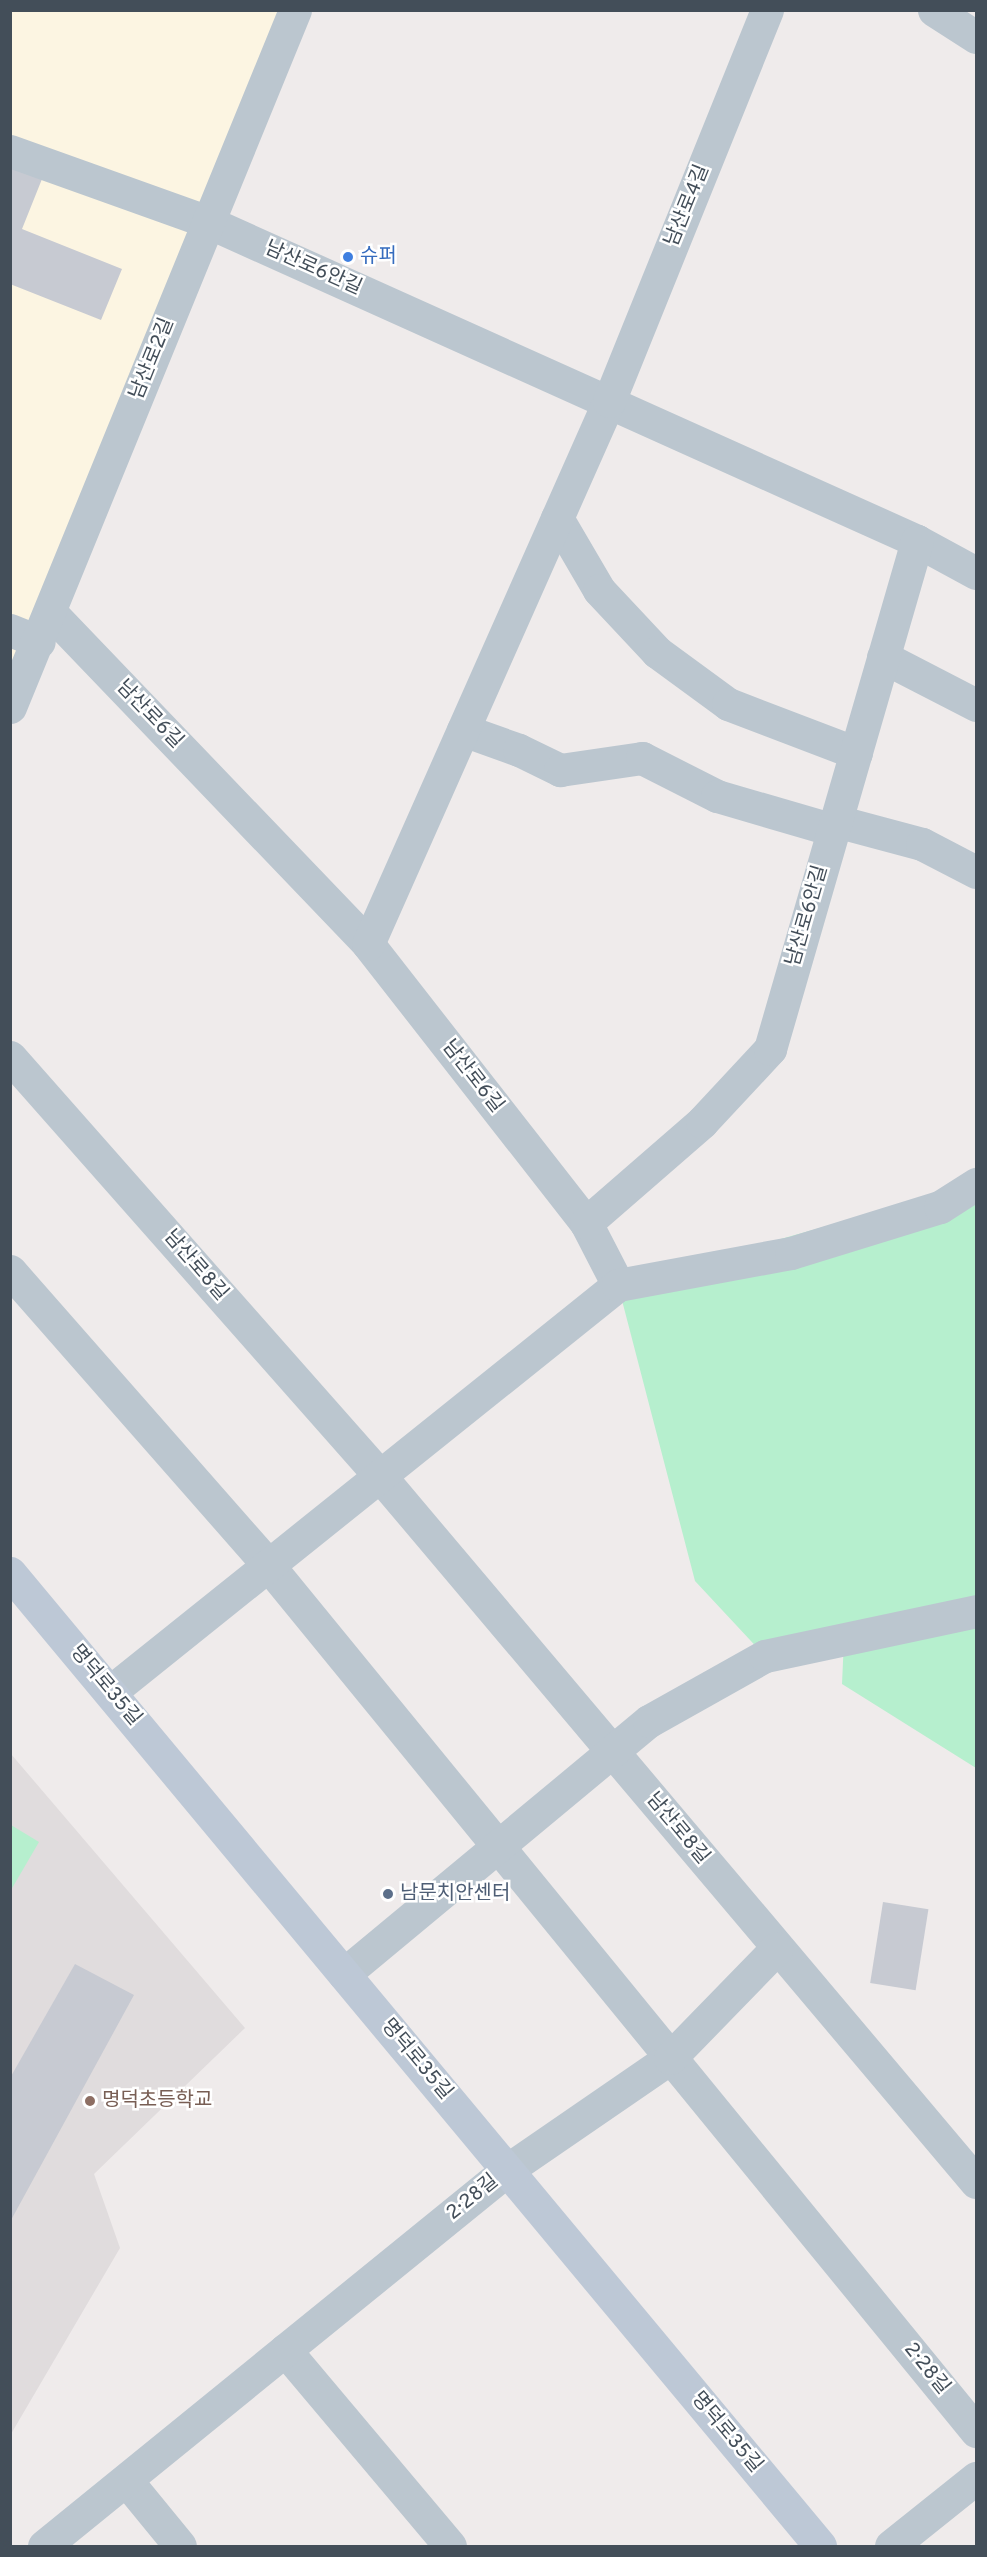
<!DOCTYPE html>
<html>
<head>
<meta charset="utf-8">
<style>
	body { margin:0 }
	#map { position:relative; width:987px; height:2557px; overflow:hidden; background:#efebeb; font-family:Overpass,"Noto Sans KR",sans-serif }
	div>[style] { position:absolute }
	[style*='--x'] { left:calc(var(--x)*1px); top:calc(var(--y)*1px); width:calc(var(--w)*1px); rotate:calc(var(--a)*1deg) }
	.commercial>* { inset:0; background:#fcf5e2 }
	.education>* { inset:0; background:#e0dcdd }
	.green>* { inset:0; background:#b6efce }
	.building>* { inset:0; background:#c7cad2; transform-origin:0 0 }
	.street>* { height:33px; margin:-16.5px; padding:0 16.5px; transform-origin:16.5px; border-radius:16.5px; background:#bbc6cf }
	.secondary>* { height:33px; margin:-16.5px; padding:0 16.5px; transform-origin:16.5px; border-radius:16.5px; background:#bdc8d6 }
	.dots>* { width:16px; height:16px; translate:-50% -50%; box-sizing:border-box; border:3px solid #fff; border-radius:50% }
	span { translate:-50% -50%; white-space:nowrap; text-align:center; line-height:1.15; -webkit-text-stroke:5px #fff; paint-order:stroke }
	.street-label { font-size:20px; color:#434e59 }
	.shop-label { font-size:20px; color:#366cbe }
	.left { translate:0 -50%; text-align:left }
	.service-label { font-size:20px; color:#4e5e75 }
	.education-label { font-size:20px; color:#785e54 }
	.frame { position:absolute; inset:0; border:12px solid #434e59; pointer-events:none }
</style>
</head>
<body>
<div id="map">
	<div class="commercial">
		<i style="clip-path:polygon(11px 11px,295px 11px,11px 709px)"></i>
	</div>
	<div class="education">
		<i style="clip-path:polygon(11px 1754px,245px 2028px,94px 2174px,120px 2248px,11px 2434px)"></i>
	</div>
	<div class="green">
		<i style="clip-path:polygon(976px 1184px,976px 1768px,842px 1684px,844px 1639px,765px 1656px,695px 1581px,618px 1285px)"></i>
		<i style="clip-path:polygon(11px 1825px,39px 1842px,11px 1890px)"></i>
	</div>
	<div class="building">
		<i style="clip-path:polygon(10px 166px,42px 179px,22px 229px,122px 269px,101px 320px,10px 284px)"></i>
		<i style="left:883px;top:1902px;width:46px;height:82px;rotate:9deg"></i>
		<i style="clip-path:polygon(75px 1964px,134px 1995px,10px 2222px,10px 2078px)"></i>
	</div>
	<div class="street">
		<i style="--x:934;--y:10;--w:50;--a:32.7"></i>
		<i style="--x:10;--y:151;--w:210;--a:19.7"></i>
		<i style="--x:208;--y:222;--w:777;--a:24.22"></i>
		<i style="--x:917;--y:541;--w:67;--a:28.5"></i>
		<i style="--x:557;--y:518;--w:83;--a:59.7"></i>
		<i style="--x:599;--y:590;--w:85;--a:46.9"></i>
		<i style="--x:657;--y:652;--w:88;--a:36.2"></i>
		<i style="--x:728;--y:704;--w:137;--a:20.9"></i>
		<i style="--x:50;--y:612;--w:460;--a:46.2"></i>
		<i style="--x:368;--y:944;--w:354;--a:52"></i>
		<i style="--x:586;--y:1223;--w:70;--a:62.7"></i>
		<i style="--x:10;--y:630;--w:31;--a:22"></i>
		<i style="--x:883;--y:657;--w:105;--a:27.3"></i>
		<i style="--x:10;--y:707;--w:753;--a:-67.76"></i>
		<i style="--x:463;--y:730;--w:59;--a:19.7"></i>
		<i style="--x:519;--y:750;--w:46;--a:26"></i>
		<i style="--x:560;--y:770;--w:83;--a:-8.3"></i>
		<i style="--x:642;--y:758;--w:84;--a:26.9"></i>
		<i style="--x:717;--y:796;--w:121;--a:16.3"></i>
		<i style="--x:836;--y:821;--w:89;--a:15"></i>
		<i style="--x:922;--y:844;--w:61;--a:27.4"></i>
		<i style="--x:368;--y:944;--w:594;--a:-66.07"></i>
		<i style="--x:609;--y:401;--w:422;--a:-68"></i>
		<i style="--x:10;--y:1057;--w:559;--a:48.55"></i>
		<i style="--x:380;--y:1476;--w:924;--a:49.83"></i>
		<i style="--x:586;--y:1223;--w:154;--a:-41"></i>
		<i style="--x:702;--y:1122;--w:100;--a:-47"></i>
		<i style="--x:770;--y:1049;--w:529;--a:-73.86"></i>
		<i style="--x:10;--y:1271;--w:391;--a:48.7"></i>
		<i style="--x:268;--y:1565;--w:1119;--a:50.73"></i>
		<i style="--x:110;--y:1692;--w:651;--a:-38.7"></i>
		<i style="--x:618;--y:1285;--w:176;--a:-10.5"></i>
		<i style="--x:791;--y:1253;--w:156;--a:-17.2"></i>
		<i style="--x:940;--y:1207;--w:43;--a:-32.6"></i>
		<i style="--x:344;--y:1974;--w:396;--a:-39.7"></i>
		<i style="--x:649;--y:1721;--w:133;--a:-29.3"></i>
		<i style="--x:765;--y:1656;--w:216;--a:-12"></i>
		<i style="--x:285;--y:2350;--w:256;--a:49.9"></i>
		<i style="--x:126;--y:2480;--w:85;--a:50.7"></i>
		<i style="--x:44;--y:2546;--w:596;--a:-39.08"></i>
		<i style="--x:507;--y:2170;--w:198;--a:-34.5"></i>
		<i style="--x:670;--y:2058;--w:153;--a:-45.8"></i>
		<i style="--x:891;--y:2546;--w:109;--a:-38.7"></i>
	</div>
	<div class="secondary">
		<i style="--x:10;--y:1573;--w:1266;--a:50.22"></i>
	</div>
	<div class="dots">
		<i style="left:348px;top:257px;background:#3f7fe0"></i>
		<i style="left:388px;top:1894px;background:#5c6f8a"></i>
		<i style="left:90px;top:2101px;background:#8d6e63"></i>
	</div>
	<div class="street-label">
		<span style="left:688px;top:206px;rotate:-68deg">남산로4길</span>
		<span style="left:313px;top:269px;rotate:24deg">남산로6안길</span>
		<span style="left:153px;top:359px;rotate:-68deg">남산로2길</span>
		<span style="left:149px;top:715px;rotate:46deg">남산로6길</span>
		<span style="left:808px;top:916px;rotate:-74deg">남산로6안길</span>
		<span style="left:472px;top:1077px;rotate:52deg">남산로6길</span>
		<span style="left:195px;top:1266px;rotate:49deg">남산로8길</span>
		<span style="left:105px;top:1686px;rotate:50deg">명덕로35길</span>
		<span style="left:677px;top:1829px;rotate:50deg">남산로8길</span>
		<span style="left:416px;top:2060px;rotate:50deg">명덕로35길</span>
		<span style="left:473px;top:2198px;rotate:-39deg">2·28길</span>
		<span style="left:926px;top:2369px;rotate:51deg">2·28길</span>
		<span style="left:726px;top:2433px;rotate:50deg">명덕로35길</span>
	</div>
	<div class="shop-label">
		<span class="left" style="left:360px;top:257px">슈퍼</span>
	</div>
	<div class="service-label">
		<span class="left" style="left:400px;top:1894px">남문치안센터</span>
	</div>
	<div class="education-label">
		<span class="left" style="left:102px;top:2101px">명덕초등학교</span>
	</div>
	<div class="frame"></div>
</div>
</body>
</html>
